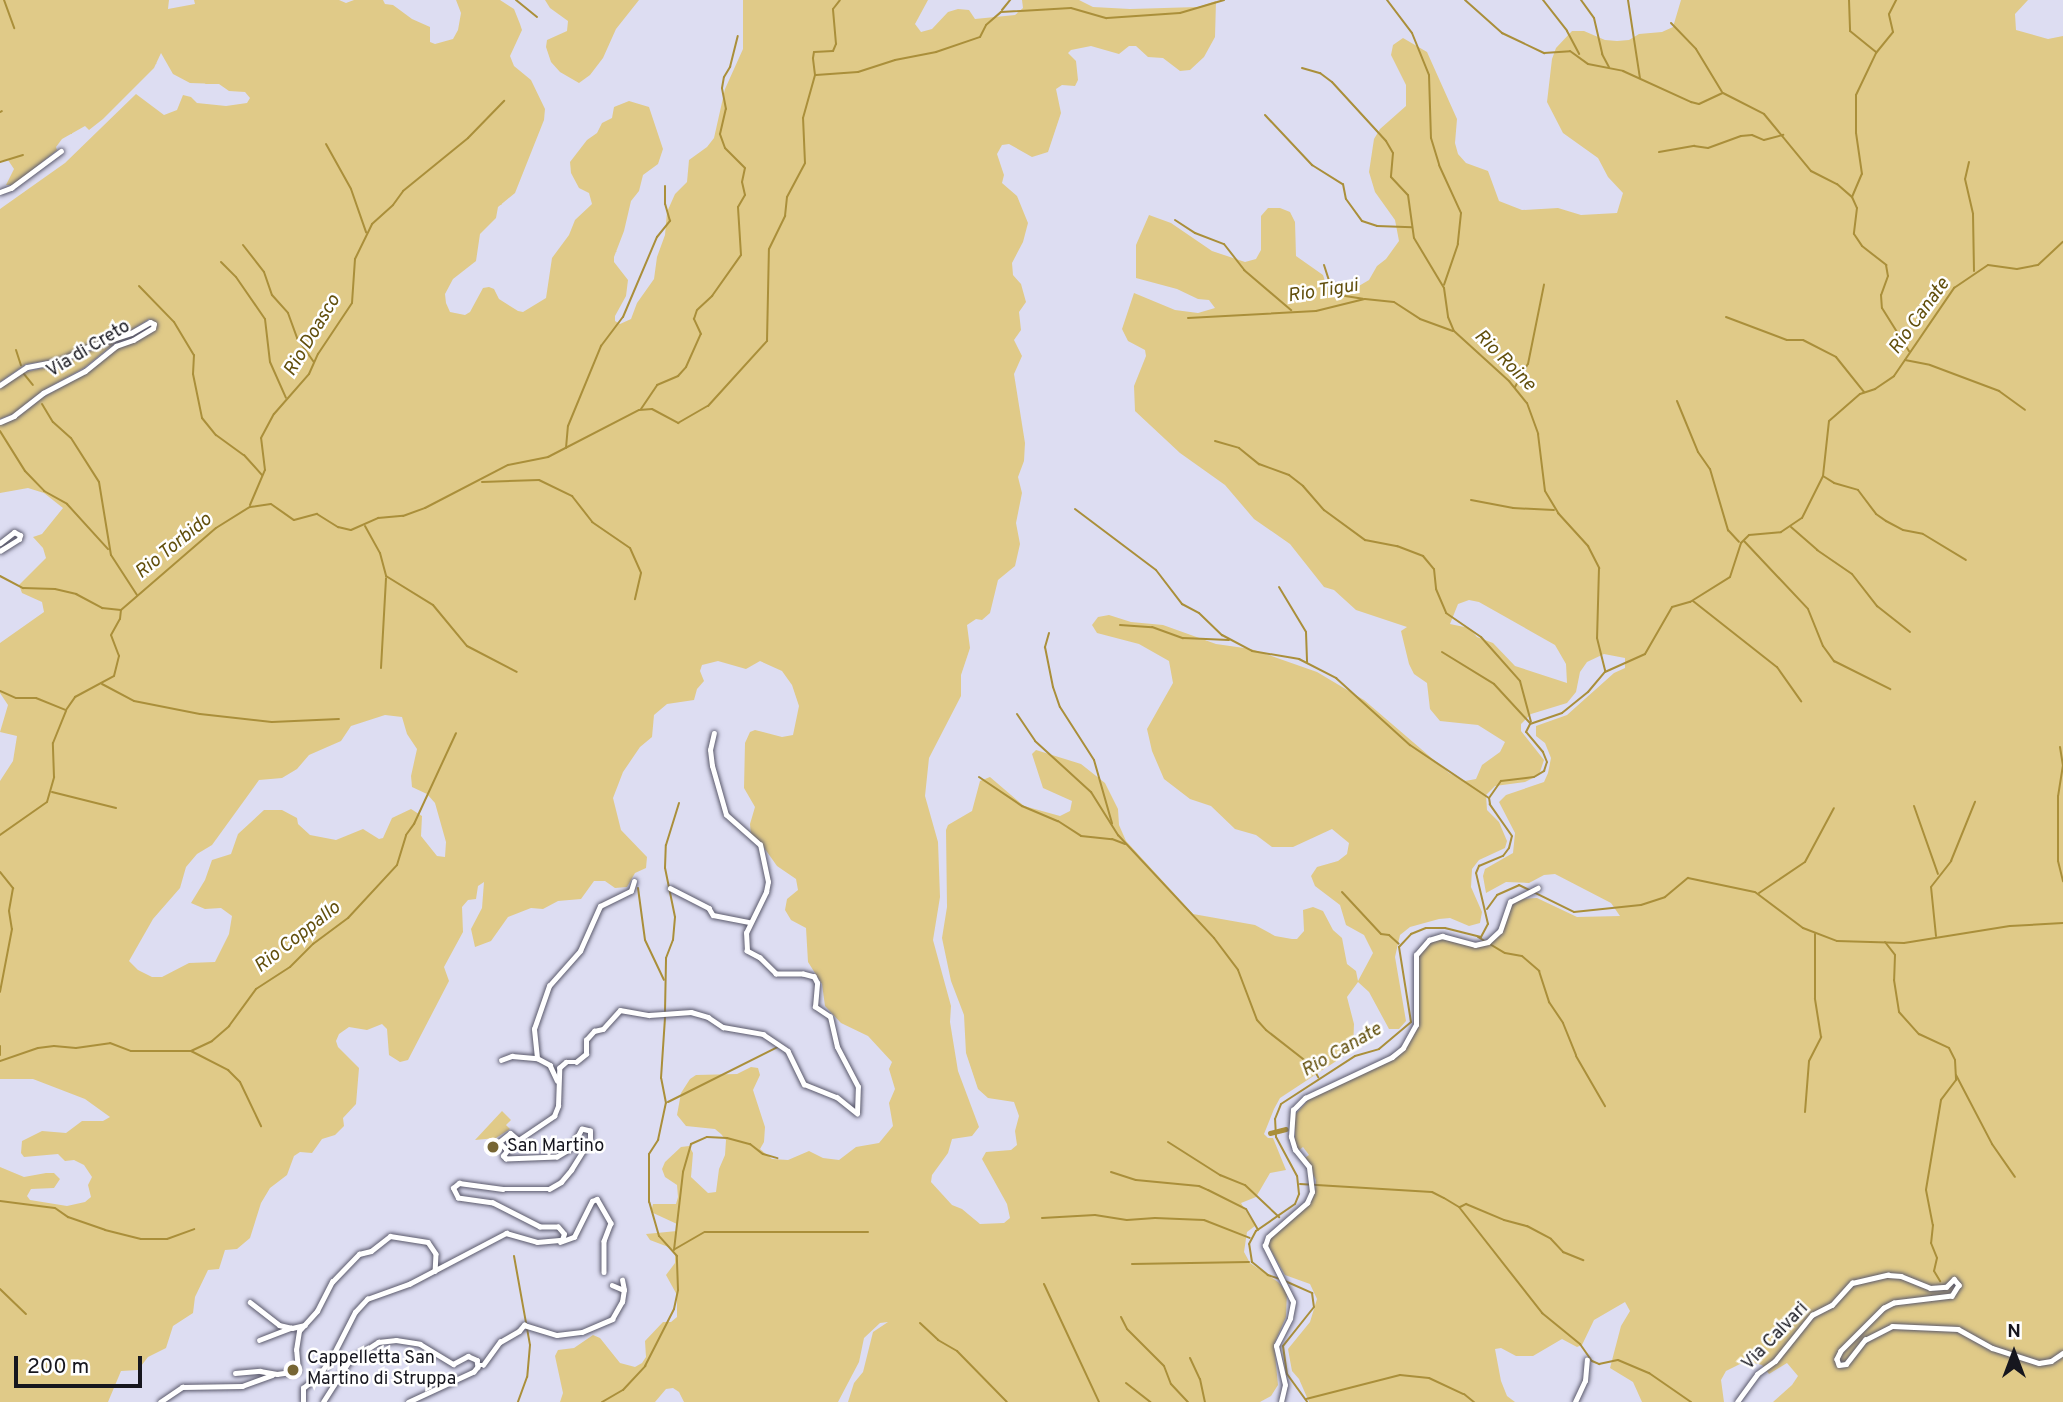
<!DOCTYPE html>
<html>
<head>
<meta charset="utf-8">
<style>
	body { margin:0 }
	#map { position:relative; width:2063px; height:1402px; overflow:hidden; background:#ddddf2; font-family:Overpass,sans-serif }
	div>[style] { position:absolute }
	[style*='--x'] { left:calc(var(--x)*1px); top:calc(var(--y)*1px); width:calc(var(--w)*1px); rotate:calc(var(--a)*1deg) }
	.green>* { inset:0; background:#e0ca88 }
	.stream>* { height:2px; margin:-1px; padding:0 1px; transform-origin:1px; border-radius:1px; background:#aa8f3a }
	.canal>* { height:4.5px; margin:-2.25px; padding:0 2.25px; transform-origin:2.25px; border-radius:2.25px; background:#aa8f3a }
	.roads { filter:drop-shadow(0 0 2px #5a596b) drop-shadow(0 0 2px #5a596b) }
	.minor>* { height:4.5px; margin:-2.25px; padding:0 2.25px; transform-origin:2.25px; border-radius:2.25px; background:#fff }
	.tertiary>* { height:5px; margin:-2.5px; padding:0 2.5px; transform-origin:2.5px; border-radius:2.5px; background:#fff }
	.secondary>* { height:5px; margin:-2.5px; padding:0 2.5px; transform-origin:2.5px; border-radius:2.5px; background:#fff }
	.dots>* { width:19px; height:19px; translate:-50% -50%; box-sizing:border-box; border:4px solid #fff; border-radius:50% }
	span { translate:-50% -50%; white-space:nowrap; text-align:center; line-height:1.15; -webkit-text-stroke:5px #fff; paint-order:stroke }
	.street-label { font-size:18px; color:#16161e }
	.poi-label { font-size:18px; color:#16161e }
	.left { translate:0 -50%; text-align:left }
	.water-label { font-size:19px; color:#614e0b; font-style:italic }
	.north { position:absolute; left:1979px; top:1318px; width:70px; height:70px; -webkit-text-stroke:5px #fff; paint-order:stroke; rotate:0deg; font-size:19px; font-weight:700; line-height:28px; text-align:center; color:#16161e }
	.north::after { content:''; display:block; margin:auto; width:24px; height:32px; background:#16161e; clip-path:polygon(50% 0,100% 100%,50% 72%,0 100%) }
	.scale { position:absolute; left:14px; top:1356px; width:128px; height:32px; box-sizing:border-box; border:4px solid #16161e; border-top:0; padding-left:9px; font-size:21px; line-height:24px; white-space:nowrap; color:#16161e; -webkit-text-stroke:5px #fff; paint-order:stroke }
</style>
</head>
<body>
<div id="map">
	<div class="green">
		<i style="clip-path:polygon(evenodd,0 0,169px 0,168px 9px,195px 4px,194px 0,339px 0,346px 3px,354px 0,383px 0,385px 4px,393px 5px,412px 19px,430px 27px,430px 42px,435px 44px,453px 39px,458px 30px,461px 13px,456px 0,500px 0,514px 9px,520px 24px,522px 30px,510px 56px,514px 66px,531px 80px,545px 109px,544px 120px,515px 193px,498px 207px,496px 218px,480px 234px,476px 261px,453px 279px,445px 294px,446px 303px,450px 312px,465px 315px,470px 312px,483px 288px,489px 287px,494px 289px,499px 299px,518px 311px,523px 312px,546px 298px,552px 258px,569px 235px,575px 220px,592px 204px,589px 193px,579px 188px,571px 173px,570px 162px,587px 140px,597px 133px,602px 123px,612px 118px,614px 107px,629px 101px,649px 107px,663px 149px,658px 164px,643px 175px,639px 191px,631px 201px,624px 231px,614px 257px,614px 262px,628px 280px,626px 296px,615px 316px,615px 321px,620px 324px,631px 319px,637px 303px,654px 279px,657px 257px,665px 235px,667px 212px,675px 194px,687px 182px,689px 160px,707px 147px,714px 138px,725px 89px,743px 49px,743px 0,928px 0,915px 24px,921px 32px,932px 29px,948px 12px,958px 9px,969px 10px,975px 19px,1015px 15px,1023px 8px,1022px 0,1079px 0,1093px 7px,1130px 9px,1198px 7px,1216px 1px,1215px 37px,1204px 57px,1190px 70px,1180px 71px,1163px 58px,1148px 57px,1136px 46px,1129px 46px,1119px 54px,1091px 46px,1071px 50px,1068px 53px,1076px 61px,1078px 80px,1075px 86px,1062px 85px,1056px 89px,1061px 113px,1048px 152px,1032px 157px,1009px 144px,1002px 145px,997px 154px,1004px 175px,1002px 183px,1017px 196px,1028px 223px,1023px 242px,1012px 263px,1013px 275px,1021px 284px,1026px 302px,1019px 312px,1021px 330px,1014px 340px,1022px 356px,1014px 374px,1025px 443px,1024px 461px,1018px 477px,1022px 493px,1016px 523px,1020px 544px,1015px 566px,998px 580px,990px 613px,982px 620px,976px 619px,967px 625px,970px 648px,961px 675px,961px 696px,929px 758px,925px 796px,938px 842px,940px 897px,933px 940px,951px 1006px,950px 1022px,958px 1071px,979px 1127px,972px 1136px,952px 1139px,948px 1153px,932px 1175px,931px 1182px,952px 1205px,962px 1209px,980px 1224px,1004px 1223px,1010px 1218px,1007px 1204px,982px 1159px,986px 1152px,1011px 1150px,1017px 1145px,1015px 1131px,1019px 1116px,1014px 1102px,988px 1098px,978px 1089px,966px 1053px,964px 1015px,951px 981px,942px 938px,947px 907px,946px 830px,948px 825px,972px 811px,980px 781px,990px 777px,1024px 806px,1060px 816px,1070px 811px,1072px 801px,1043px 788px,1032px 754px,1036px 750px,1081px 764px,1105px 783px,1118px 809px,1119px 825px,1126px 841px,1193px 914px,1255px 925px,1275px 936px,1292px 939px,1297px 939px,1304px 931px,1303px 910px,1313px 907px,1323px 911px,1333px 930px,1342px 938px,1347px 964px,1356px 971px,1358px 981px,1373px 953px,1364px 935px,1346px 925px,1340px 905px,1315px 886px,1311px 876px,1317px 867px,1338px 861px,1347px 854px,1349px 843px,1332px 829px,1293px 847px,1272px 847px,1256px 835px,1235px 829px,1211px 806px,1190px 799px,1164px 779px,1152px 751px,1147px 729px,1173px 683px,1169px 661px,1139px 644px,1097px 633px,1092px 625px,1098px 617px,1109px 615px,1131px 622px,1163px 625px,1216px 644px,1251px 649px,1317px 672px,1364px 700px,1449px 773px,1465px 781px,1476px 779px,1482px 765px,1500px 752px,1505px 742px,1478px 725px,1440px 721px,1430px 709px,1427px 683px,1414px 674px,1409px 664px,1401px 631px,1407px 627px,1356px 610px,1334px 590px,1324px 587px,1290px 544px,1254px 519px,1225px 485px,1180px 453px,1135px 411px,1134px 386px,1146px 356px,1145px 350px,1128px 341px,1122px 329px,1134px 293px,1175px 310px,1198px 313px,1215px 308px,1209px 300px,1198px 299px,1177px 289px,1136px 278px,1136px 245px,1149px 215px,1171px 223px,1212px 251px,1245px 262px,1256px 259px,1261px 250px,1261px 216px,1268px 208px,1280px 208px,1290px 212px,1295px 222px,1296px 256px,1323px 275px,1327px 287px,1347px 293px,1369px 280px,1377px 266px,1386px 259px,1399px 241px,1395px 220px,1375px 192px,1369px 172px,1374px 139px,1380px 129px,1406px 106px,1406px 85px,1391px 55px,1393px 45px,1403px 38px,1427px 52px,1457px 119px,1455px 143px,1458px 154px,1466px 163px,1488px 171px,1499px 201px,1522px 210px,1558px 208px,1581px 215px,1617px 213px,1623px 193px,1608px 177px,1598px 158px,1563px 133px,1547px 102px,1552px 59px,1556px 48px,1572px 31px,1584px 31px,1605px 40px,1617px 41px,1629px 40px,1639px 34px,1662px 32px,1673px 27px,1681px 0,2028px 0,2015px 14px,2016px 30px,2048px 39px,2063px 36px,2063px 1402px,1773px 1402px,1792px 1385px,1798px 1376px,1787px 1363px,1769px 1374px,1762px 1365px,1746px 1361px,1726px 1371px,1721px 1380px,1724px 1402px,1642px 1402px,1633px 1382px,1610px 1368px,1621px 1326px,1630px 1311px,1625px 1302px,1594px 1320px,1582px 1345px,1577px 1347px,1562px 1339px,1533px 1356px,1516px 1356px,1501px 1348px,1495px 1349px,1501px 1381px,1507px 1396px,1515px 1402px,1309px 1402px,1299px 1379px,1292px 1371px,1288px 1349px,1310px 1322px,1317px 1299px,1310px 1284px,1285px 1275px,1268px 1245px,1271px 1238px,1311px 1202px,1315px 1193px,1316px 1180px,1305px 1158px,1309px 1155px,1303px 1147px,1299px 1150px,1295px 1145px,1295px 1115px,1310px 1098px,1396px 1057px,1407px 1046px,1419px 1026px,1418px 956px,1434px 939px,1442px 937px,1471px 946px,1491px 943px,1503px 929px,1513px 902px,1521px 899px,1537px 898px,1577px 917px,1620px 916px,1611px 903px,1555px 874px,1544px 875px,1529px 883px,1506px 882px,1486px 893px,1483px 876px,1485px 869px,1513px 853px,1515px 833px,1499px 802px,1506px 795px,1544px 782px,1548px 773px,1551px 758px,1545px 743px,1536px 736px,1536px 726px,1567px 715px,1614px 673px,1625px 668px,1625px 658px,1604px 654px,1587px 662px,1580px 672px,1576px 692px,1567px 703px,1531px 714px,1521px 724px,1521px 731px,1544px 760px,1539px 775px,1525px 782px,1495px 786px,1486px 795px,1487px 810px,1499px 822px,1507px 841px,1505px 848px,1479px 860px,1472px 869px,1471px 887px,1482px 912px,1480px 923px,1469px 926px,1450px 918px,1439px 919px,1410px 927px,1400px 935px,1395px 957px,1406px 1021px,1399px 1029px,1389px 1029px,1369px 992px,1358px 982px,1347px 997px,1354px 1024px,1353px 1050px,1280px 1098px,1274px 1109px,1264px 1134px,1268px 1138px,1273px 1138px,1286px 1170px,1270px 1173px,1256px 1197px,1241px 1203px,1255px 1226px,1247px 1232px,1244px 1252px,1250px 1263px,1278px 1282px,1287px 1292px,1286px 1317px,1274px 1344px,1278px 1385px,1271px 1396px,1260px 1402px,848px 1402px,854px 1383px,863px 1372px,873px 1332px,888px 1322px,880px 1323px,864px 1338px,859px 1362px,838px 1402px,684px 1402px,679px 1392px,673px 1388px,666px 1389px,655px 1402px,560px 1402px,563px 1393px,555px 1356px,558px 1350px,574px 1348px,593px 1335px,600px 1338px,620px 1363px,635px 1367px,642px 1363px,646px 1357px,645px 1341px,663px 1322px,671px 1322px,677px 1317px,677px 1295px,666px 1275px,675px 1263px,675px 1255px,671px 1248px,650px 1240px,646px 1234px,677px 1231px,677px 1224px,651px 1212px,653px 1204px,676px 1204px,678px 1197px,677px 1185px,665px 1177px,662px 1169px,665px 1162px,681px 1147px,689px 1146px,693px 1153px,691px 1177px,708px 1193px,716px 1192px,719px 1169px,725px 1155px,726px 1140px,721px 1134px,715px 1129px,686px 1126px,677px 1115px,681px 1093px,690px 1079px,696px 1075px,737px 1074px,751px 1067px,758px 1068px,760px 1075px,753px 1090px,765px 1127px,764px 1142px,760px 1149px,772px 1159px,788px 1160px,809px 1151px,823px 1158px,839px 1160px,856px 1147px,879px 1143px,893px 1126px,889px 1103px,895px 1089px,889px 1069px,892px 1062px,868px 1036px,841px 1023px,825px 1006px,822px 984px,808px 962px,806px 928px,791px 920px,785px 910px,787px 899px,798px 890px,796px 879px,777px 866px,760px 842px,751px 835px,750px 824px,755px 807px,744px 788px,745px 743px,750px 732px,755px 730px,782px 737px,793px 735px,799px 706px,792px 685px,782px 671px,760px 661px,746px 669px,718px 661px,702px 665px,700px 671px,704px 681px,697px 689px,694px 700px,667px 704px,654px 715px,652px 737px,640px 747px,623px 772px,613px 798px,621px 830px,647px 857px,646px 868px,635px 873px,627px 887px,615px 888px,605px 881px,594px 881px,581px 899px,558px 901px,543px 909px,531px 908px,508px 917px,491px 941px,475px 947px,471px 929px,482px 908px,484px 882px,478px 886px,476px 899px,468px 900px,462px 907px,463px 932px,444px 967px,449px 981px,408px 1060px,400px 1062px,389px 1055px,387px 1029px,382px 1024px,367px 1030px,349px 1027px,339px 1034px,336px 1041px,338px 1047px,359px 1068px,356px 1104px,343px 1118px,344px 1126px,335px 1135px,322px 1139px,312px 1153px,300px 1152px,294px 1156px,287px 1175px,270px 1188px,261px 1203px,250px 1238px,237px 1249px,225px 1250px,219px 1269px,208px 1270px,195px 1297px,193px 1313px,173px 1326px,166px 1348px,148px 1357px,138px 1370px,121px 1371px,108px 1402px,0 1402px,0 1167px,24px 1177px,46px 1173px,54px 1173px,60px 1179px,54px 1188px,31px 1189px,27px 1196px,30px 1200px,67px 1206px,85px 1202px,91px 1197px,88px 1185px,92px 1177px,84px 1165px,74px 1160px,65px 1161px,58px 1154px,24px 1157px,21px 1153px,22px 1141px,42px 1131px,66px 1133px,82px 1121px,103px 1121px,110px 1117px,85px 1099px,33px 1079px,0 1079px,0 781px,13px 761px,17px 736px,0 732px,8px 705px,0 693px,0 643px,44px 612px,42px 602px,22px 593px,19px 585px,46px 558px,43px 548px,33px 537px,42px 534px,63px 508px,44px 493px,28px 488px,0 493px,0 425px,15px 419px,45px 396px,87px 373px,117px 348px,154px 331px,157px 325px,149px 319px,130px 331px,58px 359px,26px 364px,0 382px,0 209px,65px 163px,136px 94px,164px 115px,177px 110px,183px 95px,191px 97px,197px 103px,226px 106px,247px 103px,250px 98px,245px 92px,229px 91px,219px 84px,190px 83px,173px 74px,161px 53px,154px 68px,103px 119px,89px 130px,85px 126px,62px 139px,56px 147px,57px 150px,14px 185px,6px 185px,14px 169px,8px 160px,0 161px,0 0,1469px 600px,1479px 602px,1555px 645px,1566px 664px,1567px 683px,1515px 666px,1493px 643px,1477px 637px,1469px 628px,1450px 624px,1458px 604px,1469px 600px,0 0,385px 715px,402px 717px,407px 734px,417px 749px,411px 776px,412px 787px,427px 794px,435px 803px,446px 842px,445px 857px,437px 856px,421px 836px,422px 816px,411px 809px,392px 818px,383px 838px,379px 839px,363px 829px,336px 840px,310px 835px,298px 824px,297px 818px,282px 810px,264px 810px,238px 834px,231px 854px,212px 860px,205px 880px,191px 903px,205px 909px,221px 908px,232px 916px,229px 934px,215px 962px,189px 963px,162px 977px,152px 977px,138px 970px,129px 961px,153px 919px,180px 888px,186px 867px,197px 854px,212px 845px,259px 780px,282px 778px,297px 769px,309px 755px,341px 741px,351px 726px,385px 715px)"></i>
		<i style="clip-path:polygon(545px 0,639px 0,616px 29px,603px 58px,590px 75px,579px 83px,560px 72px,551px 62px,546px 47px,547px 40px,567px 31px,568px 21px,550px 8px)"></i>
		<i style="clip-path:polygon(151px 325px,132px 337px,115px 343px,84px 368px,42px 391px,13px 414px,0 419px,0 389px,22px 373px,60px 364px)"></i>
		<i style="clip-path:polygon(502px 1111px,511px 1120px,506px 1125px,510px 1129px,496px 1138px,475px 1140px)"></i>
	</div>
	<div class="stream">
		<i style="--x:4;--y:0;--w:30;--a:70"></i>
		<i style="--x:516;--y:0;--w:27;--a:39"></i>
		<i style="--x:1387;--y:0;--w:41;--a:52.9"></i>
		<i style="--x:1412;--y:33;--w:45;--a:68"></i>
		<i style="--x:1429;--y:75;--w:63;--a:88.2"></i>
		<i style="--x:1431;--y:138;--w:28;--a:73"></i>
		<i style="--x:1439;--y:165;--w:53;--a:65.4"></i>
		<i style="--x:1461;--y:213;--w:31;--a:96"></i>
		<i style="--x:1458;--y:244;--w:43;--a:108.9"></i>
		<i style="--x:1465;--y:0;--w:50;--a:41.7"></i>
		<i style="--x:1502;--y:33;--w:47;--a:25.5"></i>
		<i style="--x:1544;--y:53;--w:26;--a:-4"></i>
		<i style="--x:1570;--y:51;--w:22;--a:36"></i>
		<i style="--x:1588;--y:64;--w:36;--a:11"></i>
		<i style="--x:1623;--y:71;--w:75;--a:24.5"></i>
		<i style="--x:1691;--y:102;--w:8;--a:14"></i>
		<i style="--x:1699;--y:104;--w:26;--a:-25"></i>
		<i style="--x:1723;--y:93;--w:46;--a:27.1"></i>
		<i style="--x:1764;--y:114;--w:74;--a:50.5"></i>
		<i style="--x:1811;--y:171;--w:29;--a:27"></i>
		<i style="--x:1837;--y:184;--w:20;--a:41"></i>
		<i style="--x:1852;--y:197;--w:12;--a:66"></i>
		<i style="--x:1857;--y:208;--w:26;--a:97"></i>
		<i style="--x:1854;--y:234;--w:14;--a:56"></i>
		<i style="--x:1862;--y:246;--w:31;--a:38"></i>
		<i style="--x:1886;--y:265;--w:11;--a:80"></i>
		<i style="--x:1888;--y:276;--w:20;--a:110"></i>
		<i style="--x:1881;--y:295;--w:13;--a:86"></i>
		<i style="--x:1882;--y:308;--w:51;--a:57.9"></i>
		<i style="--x:1543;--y:0;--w:39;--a:52"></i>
		<i style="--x:1567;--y:31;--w:26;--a:62"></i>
		<i style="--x:1581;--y:0;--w:22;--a:54"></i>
		<i style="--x:1594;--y:18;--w:37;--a:77"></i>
		<i style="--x:1602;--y:54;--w:15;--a:62"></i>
		<i style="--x:1628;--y:0;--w:79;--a:81.3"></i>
		<i style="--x:1849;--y:0;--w:31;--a:88"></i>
		<i style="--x:1850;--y:31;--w:33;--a:39"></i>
		<i style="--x:1002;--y:10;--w:13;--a:-51"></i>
		<i style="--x:1671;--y:23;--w:36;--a:46"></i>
		<i style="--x:1696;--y:49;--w:50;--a:58.8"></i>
		<i style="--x:1302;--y:68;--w:19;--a:16"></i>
		<i style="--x:1320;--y:73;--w:15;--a:37"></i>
		<i style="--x:1332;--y:82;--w:80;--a:47.5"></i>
		<i style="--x:1386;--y:141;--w:14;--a:60"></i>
		<i style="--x:1393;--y:153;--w:24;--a:95"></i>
		<i style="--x:1391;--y:177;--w:25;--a:47"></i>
		<i style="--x:1408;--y:195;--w:43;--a:82.1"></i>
		<i style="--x:1414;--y:238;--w:58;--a:59"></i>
		<i style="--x:1444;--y:288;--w:29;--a:82"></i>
		<i style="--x:1448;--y:317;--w:15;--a:67"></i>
		<i style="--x:1454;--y:331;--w:74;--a:42.3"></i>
		<i style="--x:1509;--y:381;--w:28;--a:51"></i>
		<i style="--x:1527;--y:403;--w:33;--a:70"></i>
		<i style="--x:1538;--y:434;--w:57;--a:83"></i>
		<i style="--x:1545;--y:491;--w:26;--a:59"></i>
		<i style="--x:1558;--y:513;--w:45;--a:47.7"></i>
		<i style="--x:1588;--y:546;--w:25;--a:63"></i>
		<i style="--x:1599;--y:568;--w:70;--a:91.6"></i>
		<i style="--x:1597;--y:638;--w:34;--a:76"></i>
		<i style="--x:816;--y:75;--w:42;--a:-4.1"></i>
		<i style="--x:858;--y:72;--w:39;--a:-18"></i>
		<i style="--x:895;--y:60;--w:42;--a:-11"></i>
		<i style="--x:936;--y:52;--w:46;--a:-18.8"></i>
		<i style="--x:980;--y:37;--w:13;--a:-63"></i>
		<i style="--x:986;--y:25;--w:20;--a:-41"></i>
		<i style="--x:1001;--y:12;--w:70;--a:-3.3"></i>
		<i style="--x:1071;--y:8;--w:37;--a:16"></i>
		<i style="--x:1107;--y:18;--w:73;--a:-3.9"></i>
		<i style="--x:1180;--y:13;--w:46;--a:-16.5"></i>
		<i style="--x:0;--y:112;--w:2;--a:-27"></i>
		<i style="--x:1265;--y:115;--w:69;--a:46.8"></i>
		<i style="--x:1312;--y:165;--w:36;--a:32"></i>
		<i style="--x:1343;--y:184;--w:15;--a:79"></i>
		<i style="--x:1346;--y:199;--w:27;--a:54"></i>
		<i style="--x:1362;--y:221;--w:16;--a:18"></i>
		<i style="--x:1377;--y:226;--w:35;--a:2"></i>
		<i style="--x:326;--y:144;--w:51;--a:60.9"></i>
		<i style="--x:351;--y:189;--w:46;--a:70.8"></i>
		<i style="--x:1659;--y:152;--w:36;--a:-10"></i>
		<i style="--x:1694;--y:146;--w:14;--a:8"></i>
		<i style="--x:1708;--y:148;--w:35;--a:-20"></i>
		<i style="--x:1741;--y:136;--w:11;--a:-5"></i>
		<i style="--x:1752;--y:135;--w:13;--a:23"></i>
		<i style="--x:1764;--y:140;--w:20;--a:-15"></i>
		<i style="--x:0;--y:162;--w:24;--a:-17"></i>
		<i style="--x:1969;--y:162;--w:17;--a:103"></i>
		<i style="--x:1965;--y:179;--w:36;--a:77"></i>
		<i style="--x:1973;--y:214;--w:57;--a:89"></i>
		<i style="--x:1852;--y:197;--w:25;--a:-67"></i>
		<i style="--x:1862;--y:174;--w:41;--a:-98.3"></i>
		<i style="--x:1856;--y:133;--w:38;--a:-90"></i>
		<i style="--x:1856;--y:95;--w:47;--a:-64.5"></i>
		<i style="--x:1876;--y:53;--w:27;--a:-51"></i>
		<i style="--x:1893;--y:32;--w:18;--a:-103"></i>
		<i style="--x:1889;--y:14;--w:16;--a:-63"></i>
		<i style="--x:1175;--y:220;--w:24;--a:33"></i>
		<i style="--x:1195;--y:233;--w:31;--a:21"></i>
		<i style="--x:1224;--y:244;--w:33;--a:52"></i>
		<i style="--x:1244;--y:270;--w:62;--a:40.4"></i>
		<i style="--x:243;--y:245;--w:34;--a:52"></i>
		<i style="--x:264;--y:272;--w:24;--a:71"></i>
		<i style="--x:272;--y:295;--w:24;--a:48"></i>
		<i style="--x:288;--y:313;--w:27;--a:70"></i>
		<i style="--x:297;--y:338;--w:29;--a:55"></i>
		<i style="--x:221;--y:262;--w:21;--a:45"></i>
		<i style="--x:236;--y:277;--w:51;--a:55.4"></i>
		<i style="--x:265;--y:319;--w:43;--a:83.4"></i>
		<i style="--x:270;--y:362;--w:39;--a:66"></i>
		<i style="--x:1324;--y:265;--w:19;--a:72"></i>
		<i style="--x:1330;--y:283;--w:15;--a:53"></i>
		<i style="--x:1339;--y:295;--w:24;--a:9"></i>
		<i style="--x:139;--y:286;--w:50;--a:45.8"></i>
		<i style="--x:174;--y:322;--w:39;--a:59"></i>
		<i style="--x:194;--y:355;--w:19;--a:93"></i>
		<i style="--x:193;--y:374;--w:45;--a:78.4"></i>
		<i style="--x:202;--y:418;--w:22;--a:51"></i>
		<i style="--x:216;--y:435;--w:34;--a:36"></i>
		<i style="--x:244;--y:455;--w:27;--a:48"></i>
		<i style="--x:1726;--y:317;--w:65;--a:20.7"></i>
		<i style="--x:1787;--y:340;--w:16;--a:0"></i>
		<i style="--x:1803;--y:340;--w:37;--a:27"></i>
		<i style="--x:1836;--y:357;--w:45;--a:51.3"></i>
		<i style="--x:1188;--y:318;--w:128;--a:-3.1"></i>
		<i style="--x:1316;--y:311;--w:50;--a:-13.8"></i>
		<i style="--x:1365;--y:299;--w:29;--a:6"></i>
		<i style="--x:1394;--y:302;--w:31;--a:33"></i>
		<i style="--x:1420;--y:319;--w:35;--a:20"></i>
		<i style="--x:16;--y:350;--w:16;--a:72"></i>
		<i style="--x:1905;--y:360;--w:25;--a:11"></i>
		<i style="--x:1930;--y:365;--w:74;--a:20.6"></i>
		<i style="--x:1999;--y:391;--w:32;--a:36"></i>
		<i style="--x:24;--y:374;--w:14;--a:51"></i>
		<i style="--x:1515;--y:387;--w:26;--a:-61"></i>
		<i style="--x:1528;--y:364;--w:81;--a:-78.6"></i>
		<i style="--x:1677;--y:401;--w:55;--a:67.6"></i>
		<i style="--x:1698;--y:452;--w:21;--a:55"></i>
		<i style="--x:1710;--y:469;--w:64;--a:73.6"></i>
		<i style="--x:1728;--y:530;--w:16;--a:47"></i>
		<i style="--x:42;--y:404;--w:21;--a:59"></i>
		<i style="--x:53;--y:422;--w:24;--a:42"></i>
		<i style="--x:71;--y:438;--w:52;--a:57.5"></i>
		<i style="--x:99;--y:482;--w:74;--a:80.7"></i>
		<i style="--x:111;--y:555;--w:48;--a:57"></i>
		<i style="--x:641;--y:409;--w:29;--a:-56"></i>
		<i style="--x:657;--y:385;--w:23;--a:-23"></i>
		<i style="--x:678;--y:376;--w:12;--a:-48"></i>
		<i style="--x:686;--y:367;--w:36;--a:-66"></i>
		<i style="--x:701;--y:334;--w:17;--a:-115"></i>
		<i style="--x:694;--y:319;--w:9;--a:-72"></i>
		<i style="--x:697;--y:310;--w:21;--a:-43"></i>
		<i style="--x:712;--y:296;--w:50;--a:-54.7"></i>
		<i style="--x:741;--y:255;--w:48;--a:-93.6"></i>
		<i style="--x:738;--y:207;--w:14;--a:-60"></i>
		<i style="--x:745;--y:195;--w:13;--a:-103"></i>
		<i style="--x:742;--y:182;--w:14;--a:-78"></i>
		<i style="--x:745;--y:168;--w:28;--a:-135"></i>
		<i style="--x:725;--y:148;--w:15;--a:-110"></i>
		<i style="--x:720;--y:134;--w:26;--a:-77"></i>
		<i style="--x:726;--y:109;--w:21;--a:-101"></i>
		<i style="--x:722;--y:88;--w:11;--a:-80"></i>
		<i style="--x:724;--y:77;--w:12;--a:-59"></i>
		<i style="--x:730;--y:67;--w:32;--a:-76"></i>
		<i style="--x:0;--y:431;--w:47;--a:58"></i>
		<i style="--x:25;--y:471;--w:28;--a:46"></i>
		<i style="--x:44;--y:491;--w:26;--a:29"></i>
		<i style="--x:67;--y:504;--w:61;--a:47.7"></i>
		<i style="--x:1215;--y:441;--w:25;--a:16"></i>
		<i style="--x:1239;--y:448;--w:26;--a:39"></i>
		<i style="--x:1259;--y:464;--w:32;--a:20"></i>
		<i style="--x:1289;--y:475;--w:18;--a:38"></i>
		<i style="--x:1303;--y:486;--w:32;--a:49"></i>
		<i style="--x:1324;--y:510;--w:51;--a:36.2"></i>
		<i style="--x:1365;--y:540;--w:33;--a:11"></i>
		<i style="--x:1397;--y:546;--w:28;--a:21"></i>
		<i style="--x:1423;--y:556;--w:17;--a:50"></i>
		<i style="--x:1434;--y:569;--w:20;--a:84"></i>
		<i style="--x:1436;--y:589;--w:26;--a:67"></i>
		<i style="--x:1446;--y:613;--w:42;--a:34.4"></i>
		<i style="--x:1481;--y:637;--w:59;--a:48.4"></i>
		<i style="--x:1520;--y:681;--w:42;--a:75"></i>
		<i style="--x:566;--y:448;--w:22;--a:-85"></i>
		<i style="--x:568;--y:426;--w:87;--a:-67.6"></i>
		<i style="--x:601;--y:346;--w:36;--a:-53"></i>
		<i style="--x:623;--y:317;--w:87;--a:-67"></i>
		<i style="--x:657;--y:237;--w:21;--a:-51"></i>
		<i style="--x:670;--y:221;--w:18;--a:-106"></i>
		<i style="--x:665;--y:204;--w:18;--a:-90"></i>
		<i style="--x:1823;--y:476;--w:13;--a:32"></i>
		<i style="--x:1834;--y:483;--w:25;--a:16"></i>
		<i style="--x:1858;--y:490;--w:30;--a:53"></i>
		<i style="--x:1876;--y:514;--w:12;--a:35"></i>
		<i style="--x:1886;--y:521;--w:19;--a:28"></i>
		<i style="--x:1903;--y:530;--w:20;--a:11"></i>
		<i style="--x:1923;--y:534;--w:50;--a:31.2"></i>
		<i style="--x:482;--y:482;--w:57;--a:-2"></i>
		<i style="--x:539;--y:480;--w:37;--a:26"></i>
		<i style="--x:572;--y:496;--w:33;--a:52"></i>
		<i style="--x:592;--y:522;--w:46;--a:34.4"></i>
		<i style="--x:630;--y:548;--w:27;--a:66"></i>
		<i style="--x:641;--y:573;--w:27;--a:103"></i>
		<i style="--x:1471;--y:500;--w:43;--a:10.8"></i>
		<i style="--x:1513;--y:508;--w:41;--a:2.8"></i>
		<i style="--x:250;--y:505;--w:38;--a:-67"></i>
		<i style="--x:265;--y:470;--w:32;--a:-97"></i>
		<i style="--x:261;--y:438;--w:27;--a:-62"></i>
		<i style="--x:274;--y:414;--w:53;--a:-48.8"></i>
		<i style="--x:309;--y:374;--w:22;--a:-66"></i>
		<i style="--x:318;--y:354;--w:61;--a:-56.3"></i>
		<i style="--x:352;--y:303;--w:44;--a:-86.1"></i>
		<i style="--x:355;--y:259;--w:39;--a:-64"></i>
		<i style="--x:372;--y:224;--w:28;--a:-42"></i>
		<i style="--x:393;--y:205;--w:17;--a:-54"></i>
		<i style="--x:403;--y:191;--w:84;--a:-39.2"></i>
		<i style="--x:468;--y:138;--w:52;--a:-45.8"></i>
		<i style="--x:1075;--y:509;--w:101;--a:37"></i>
		<i style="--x:1156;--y:570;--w:43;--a:52.6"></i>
		<i style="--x:1182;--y:604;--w:19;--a:28"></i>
		<i style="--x:1199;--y:613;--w:32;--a:44"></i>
		<i style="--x:1222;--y:635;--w:34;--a:28"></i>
		<i style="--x:1252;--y:651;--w:48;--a:9.7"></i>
		<i style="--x:1299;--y:659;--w:42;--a:27.2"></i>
		<i style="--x:1336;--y:678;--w:100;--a:42.2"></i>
		<i style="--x:1410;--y:745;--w:95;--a:33.9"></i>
		<i style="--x:365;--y:526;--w:31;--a:61"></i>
		<i style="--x:380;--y:553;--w:24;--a:75"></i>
		<i style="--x:386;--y:576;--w:55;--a:31.7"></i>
		<i style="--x:433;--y:605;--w:53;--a:50.3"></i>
		<i style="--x:467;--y:646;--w:56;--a:27.5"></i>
		<i style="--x:1791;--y:527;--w:35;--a:41"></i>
		<i style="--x:1817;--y:550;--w:42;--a:34.4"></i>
		<i style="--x:1852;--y:574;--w:41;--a:52"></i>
		<i style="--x:1877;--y:606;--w:42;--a:38.2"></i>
		<i style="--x:1744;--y:541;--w:93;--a:46.7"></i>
		<i style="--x:1808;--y:609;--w:40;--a:68"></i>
		<i style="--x:1823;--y:646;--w:19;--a:54"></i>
		<i style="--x:1834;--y:661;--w:63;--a:26.6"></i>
		<i style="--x:0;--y:576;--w:26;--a:28"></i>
		<i style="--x:23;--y:588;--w:32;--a:2"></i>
		<i style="--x:55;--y:589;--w:22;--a:13"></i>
		<i style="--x:76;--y:594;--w:30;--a:28"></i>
		<i style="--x:102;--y:608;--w:19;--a:6"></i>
		<i style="--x:1279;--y:587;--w:52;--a:59"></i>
		<i style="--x:1306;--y:632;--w:30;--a:88"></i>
		<i style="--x:1693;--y:601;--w:107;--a:38.2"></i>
		<i style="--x:1777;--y:667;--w:42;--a:54.8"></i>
		<i style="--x:1120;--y:625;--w:32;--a:4"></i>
		<i style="--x:1152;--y:627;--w:33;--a:20"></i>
		<i style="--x:1183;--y:638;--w:46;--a:2.5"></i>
		<i style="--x:1049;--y:633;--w:15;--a:106"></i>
		<i style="--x:1045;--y:647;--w:41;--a:78.7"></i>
		<i style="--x:1053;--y:687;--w:21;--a:71"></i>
		<i style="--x:1060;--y:707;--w:63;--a:57.3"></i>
		<i style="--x:1094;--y:760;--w:66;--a:74.1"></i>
		<i style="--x:1442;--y:652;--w:61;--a:31.6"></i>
		<i style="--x:1494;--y:684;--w:53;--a:47.3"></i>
		<i style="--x:381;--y:668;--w:90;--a:-86.8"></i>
		<i style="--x:102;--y:684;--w:36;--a:28"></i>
		<i style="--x:134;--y:701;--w:67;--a:11.1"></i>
		<i style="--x:200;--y:714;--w:72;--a:6.3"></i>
		<i style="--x:272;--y:722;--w:67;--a:-2.6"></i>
		<i style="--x:0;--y:691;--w:17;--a:24"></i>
		<i style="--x:16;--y:698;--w:20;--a:0"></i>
		<i style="--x:36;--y:698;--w:31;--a:22"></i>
		<i style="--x:1017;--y:714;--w:32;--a:56"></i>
		<i style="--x:1035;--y:741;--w:76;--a:42.3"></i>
		<i style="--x:1091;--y:792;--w:51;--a:57.9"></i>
		<i style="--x:1118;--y:835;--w:141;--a:47"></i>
		<i style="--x:1214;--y:938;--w:40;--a:53"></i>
		<i style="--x:1238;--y:970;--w:53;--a:69.2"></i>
		<i style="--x:1257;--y:1020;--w:13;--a:48"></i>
		<i style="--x:1266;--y:1030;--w:58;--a:38"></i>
		<i style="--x:1312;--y:1066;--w:13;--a:61"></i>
		<i style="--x:2060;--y:747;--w:18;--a:81"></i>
		<i style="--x:2063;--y:765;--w:31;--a:99"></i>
		<i style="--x:2058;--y:796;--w:65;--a:90"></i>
		<i style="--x:2058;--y:861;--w:21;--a:76"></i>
		<i style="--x:979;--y:777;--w:52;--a:34"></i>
		<i style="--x:1022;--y:806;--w:39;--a:23"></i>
		<i style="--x:1058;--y:821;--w:27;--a:33"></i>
		<i style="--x:1081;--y:836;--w:31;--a:6"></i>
		<i style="--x:1112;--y:839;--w:14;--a:21"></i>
		<i style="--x:52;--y:792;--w:66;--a:14"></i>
		<i style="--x:1914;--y:806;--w:72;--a:70.6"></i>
		<i style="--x:0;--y:835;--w:57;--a:-35.1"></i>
		<i style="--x:47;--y:802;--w:26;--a:-74"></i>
		<i style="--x:54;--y:777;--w:34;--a:-92"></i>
		<i style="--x:53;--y:743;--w:35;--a:-68"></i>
		<i style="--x:66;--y:710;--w:16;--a:-55"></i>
		<i style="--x:75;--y:697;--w:44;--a:-28.3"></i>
		<i style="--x:114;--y:676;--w:21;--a:-76"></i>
		<i style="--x:119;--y:656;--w:22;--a:-111"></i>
		<i style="--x:111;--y:635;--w:18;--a:-61"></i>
		<i style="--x:120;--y:619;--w:9;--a:-84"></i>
		<i style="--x:121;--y:610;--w:125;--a:-40.8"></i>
		<i style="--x:216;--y:528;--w:40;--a:-32"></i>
		<i style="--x:250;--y:507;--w:21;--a:-8"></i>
		<i style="--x:271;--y:504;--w:28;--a:35"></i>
		<i style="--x:294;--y:520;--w:24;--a:-15"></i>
		<i style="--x:317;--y:514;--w:25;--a:32"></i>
		<i style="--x:338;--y:527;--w:13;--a:13"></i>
		<i style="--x:351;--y:530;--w:30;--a:-24"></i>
		<i style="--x:378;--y:518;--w:25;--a:-5"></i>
		<i style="--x:403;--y:516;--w:23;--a:-20"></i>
		<i style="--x:425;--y:508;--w:93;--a:-27.4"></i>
		<i style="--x:508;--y:465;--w:41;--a:-11.3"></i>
		<i style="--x:548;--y:457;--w:102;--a:-27.3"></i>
		<i style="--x:639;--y:410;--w:13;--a:-4"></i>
		<i style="--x:652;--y:409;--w:30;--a:28"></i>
		<i style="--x:678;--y:423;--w:34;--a:-30"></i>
		<i style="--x:708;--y:406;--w:88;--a:-47.8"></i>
		<i style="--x:767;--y:341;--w:92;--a:-88.8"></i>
		<i style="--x:769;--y:249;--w:37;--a:-64"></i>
		<i style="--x:785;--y:216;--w:19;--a:-84"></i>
		<i style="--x:787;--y:197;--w:38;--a:-62"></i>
		<i style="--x:805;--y:163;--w:45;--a:-92.5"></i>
		<i style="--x:803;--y:118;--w:45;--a:-74.4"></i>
		<i style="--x:815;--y:75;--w:17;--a:-97"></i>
		<i style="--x:813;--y:58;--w:6;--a:-81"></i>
		<i style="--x:814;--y:52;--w:19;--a:-3"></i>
		<i style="--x:833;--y:51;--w:8;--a:-67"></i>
		<i style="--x:836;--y:44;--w:35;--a:-95"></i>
		<i style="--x:833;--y:9;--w:11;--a:-52"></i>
		<i style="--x:0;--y:872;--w:21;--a:51"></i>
		<i style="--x:13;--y:888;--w:23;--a:100"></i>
		<i style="--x:9;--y:911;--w:18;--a:81"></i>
		<i style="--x:12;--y:929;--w:64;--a:100.8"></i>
		<i style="--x:638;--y:888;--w:52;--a:82.3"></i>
		<i style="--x:645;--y:940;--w:44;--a:64.6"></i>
		<i style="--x:1342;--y:892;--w:57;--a:47.1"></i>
		<i style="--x:1381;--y:934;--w:8;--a:7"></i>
		<i style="--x:1389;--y:935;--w:13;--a:42"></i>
		<i style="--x:1759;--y:893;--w:55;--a:-34"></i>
		<i style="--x:1805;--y:862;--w:61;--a:-61.8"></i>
		<i style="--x:1487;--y:909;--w:17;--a:-54"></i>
		<i style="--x:1497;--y:895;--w:24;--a:-24"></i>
		<i style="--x:1519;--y:885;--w:61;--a:26.1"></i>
		<i style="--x:1574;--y:912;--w:67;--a:-6"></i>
		<i style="--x:1641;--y:905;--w:25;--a:-18"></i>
		<i style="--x:1665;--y:897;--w:30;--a:-40"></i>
		<i style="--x:1688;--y:878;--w:68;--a:11.8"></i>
		<i style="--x:1755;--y:892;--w:60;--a:36.9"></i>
		<i style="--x:1803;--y:928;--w:36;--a:21"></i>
		<i style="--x:1837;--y:941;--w:67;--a:1.7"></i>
		<i style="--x:1904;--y:943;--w:107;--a:-9.1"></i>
		<i style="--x:2010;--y:926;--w:53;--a:-3.2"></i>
		<i style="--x:1936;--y:936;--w:49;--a:-95.8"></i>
		<i style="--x:1931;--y:887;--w:33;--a:-52"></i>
		<i style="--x:1951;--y:861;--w:64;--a:-67.9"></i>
		<i style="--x:1478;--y:937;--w:31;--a:31"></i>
		<i style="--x:1505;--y:953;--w:17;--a:10"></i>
		<i style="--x:1522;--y:956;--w:23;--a:41"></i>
		<i style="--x:1539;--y:971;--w:33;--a:72"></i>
		<i style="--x:1549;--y:1002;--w:25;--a:56"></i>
		<i style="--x:1563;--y:1023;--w:35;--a:68"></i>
		<i style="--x:1576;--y:1056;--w:58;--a:59.9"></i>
		<i style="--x:1885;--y:942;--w:16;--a:52"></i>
		<i style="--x:1895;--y:955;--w:25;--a:92"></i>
		<i style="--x:1894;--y:980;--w:32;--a:81"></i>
		<i style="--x:1899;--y:1012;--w:30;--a:48"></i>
		<i style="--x:1919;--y:1034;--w:33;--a:25"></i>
		<i style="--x:1949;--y:1048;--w:13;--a:63"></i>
		<i style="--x:1955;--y:1060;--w:20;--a:87"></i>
		<i style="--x:1956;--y:1080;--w:25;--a:127"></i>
		<i style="--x:1941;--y:1100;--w:91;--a:99.5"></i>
		<i style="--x:1926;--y:1190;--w:36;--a:79"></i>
		<i style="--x:1933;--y:1225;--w:18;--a:96"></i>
		<i style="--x:1931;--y:1243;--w:16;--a:68"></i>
		<i style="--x:1937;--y:1258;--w:13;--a:103"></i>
		<i style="--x:1934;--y:1271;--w:12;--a:59"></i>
		<i style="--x:665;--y:1012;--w:54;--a:-88.9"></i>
		<i style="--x:666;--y:958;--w:19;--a:-69"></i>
		<i style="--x:673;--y:940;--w:23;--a:-85"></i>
		<i style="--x:675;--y:917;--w:50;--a:-101.5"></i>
		<i style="--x:665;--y:868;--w:23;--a:-88"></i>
		<i style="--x:666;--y:845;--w:44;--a:-72.8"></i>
		<i style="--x:0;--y:1046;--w:9;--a:90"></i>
		<i style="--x:191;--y:1051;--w:42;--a:27.2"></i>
		<i style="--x:228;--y:1070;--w:17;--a:45"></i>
		<i style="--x:240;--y:1082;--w:49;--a:64.5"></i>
		<i style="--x:0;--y:1061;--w:40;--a:-18.9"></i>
		<i style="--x:38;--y:1048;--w:16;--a:-7"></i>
		<i style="--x:54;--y:1046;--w:22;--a:5"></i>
		<i style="--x:76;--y:1048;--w:34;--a:-8"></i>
		<i style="--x:110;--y:1043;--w:22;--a:21"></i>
		<i style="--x:131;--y:1051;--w:60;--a:0"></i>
		<i style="--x:191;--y:1051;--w:23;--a:-25"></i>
		<i style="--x:212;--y:1041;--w:23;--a:-41"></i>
		<i style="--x:229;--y:1026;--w:46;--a:-53.9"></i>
		<i style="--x:256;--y:989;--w:40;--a:-32.9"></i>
		<i style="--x:290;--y:967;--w:33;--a:-45"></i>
		<i style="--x:313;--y:944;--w:44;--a:-36.6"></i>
		<i style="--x:348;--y:918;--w:72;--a:-47.2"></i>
		<i style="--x:397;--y:865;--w:31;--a:-73"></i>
		<i style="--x:406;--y:835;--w:14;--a:-54"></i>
		<i style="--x:414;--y:824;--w:100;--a:-65.2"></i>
		<i style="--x:1956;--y:1075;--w:78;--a:62.4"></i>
		<i style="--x:1992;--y:1144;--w:40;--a:55.1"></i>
		<i style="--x:668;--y:1102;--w:123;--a:-26.6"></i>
		<i style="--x:1805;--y:1112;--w:51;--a:-85.5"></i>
		<i style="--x:1809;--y:1061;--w:27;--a:-63"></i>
		<i style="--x:1821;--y:1037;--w:39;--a:-99"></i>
		<i style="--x:1815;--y:998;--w:64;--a:-90"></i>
		<i style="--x:1168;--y:1142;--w:62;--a:32.4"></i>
		<i style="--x:1220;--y:1175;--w:27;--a:22"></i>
		<i style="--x:1245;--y:1185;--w:47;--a:43.3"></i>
		<i style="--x:1111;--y:1172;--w:26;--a:18"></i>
		<i style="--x:1136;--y:1180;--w:63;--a:5.4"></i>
		<i style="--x:1199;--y:1186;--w:10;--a:24"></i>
		<i style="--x:1208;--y:1190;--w:42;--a:26.6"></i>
		<i style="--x:1246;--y:1209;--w:24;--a:60"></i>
		<i style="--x:1300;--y:1184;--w:132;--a:3.5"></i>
		<i style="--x:1432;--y:1192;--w:13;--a:27"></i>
		<i style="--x:1444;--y:1198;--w:17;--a:31"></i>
		<i style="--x:1459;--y:1207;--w:135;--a:51.9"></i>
		<i style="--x:1542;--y:1313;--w:49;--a:39.2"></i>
		<i style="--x:1580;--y:1344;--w:21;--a:55"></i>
		<i style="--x:1592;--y:1361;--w:8;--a:23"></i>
		<i style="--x:1599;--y:1364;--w:19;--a:-12"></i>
		<i style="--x:1618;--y:1360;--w:34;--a:23"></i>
		<i style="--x:1649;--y:1373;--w:51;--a:34.6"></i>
		<i style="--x:0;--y:1201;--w:55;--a:7.3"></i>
		<i style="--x:55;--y:1208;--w:16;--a:35"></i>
		<i style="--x:68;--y:1217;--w:39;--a:19"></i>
		<i style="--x:105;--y:1230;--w:37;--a:14"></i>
		<i style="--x:141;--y:1239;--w:26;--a:0"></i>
		<i style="--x:167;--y:1239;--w:29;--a:-20"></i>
		<i style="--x:1460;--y:1207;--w:7;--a:-27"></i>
		<i style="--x:1466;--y:1204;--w:41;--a:22.8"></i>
		<i style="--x:1504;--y:1220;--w:24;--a:15"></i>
		<i style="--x:1527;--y:1226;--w:27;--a:28"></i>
		<i style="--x:1551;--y:1239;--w:18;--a:47"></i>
		<i style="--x:1563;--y:1252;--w:22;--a:22"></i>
		<i style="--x:1042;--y:1218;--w:53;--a:-3.2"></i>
		<i style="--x:1095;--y:1215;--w:32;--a:9"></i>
		<i style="--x:1127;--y:1220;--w:28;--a:-4"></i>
		<i style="--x:1155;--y:1218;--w:49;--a:2.3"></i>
		<i style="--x:1204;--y:1220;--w:49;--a:21.4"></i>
		<i style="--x:675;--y:1249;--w:34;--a:-30"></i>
		<i style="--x:705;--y:1232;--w:163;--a:0"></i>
		<i style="--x:674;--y:1250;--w:79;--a:-83.4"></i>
		<i style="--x:683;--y:1172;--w:29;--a:-74"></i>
		<i style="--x:691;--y:1144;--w:17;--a:-24"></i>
		<i style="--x:707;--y:1137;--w:20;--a:3"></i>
		<i style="--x:727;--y:1138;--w:24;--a:15"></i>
		<i style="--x:750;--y:1144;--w:16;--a:38"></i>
		<i style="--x:763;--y:1154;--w:15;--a:16"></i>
		<i style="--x:514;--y:1256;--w:90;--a:79.8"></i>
		<i style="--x:530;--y:1345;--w:32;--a:95"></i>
		<i style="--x:527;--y:1377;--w:27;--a:110"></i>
		<i style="--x:1132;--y:1264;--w:117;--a:-1"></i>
		<i style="--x:1280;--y:1279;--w:13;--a:-162"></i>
		<i style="--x:1268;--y:1275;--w:21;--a:-141"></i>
		<i style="--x:1252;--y:1262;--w:18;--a:-99"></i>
		<i style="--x:1249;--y:1244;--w:15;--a:-62"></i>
		<i style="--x:1256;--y:1231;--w:47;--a:-34.7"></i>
		<i style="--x:1295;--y:1204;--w:11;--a:-68"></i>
		<i style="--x:1299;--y:1194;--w:18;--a:-96"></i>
		<i style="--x:1297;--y:1176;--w:44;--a:-118.3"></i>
		<i style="--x:1276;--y:1137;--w:18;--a:-93"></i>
		<i style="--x:1275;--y:1119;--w:16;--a:-68"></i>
		<i style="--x:1281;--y:1104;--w:88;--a:-33"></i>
		<i style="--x:1355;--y:1056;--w:25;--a:-16"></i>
		<i style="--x:1379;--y:1049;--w:42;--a:-40.2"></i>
		<i style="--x:1411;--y:1022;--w:76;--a:-99.1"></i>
		<i style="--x:1399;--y:947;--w:18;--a:-47"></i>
		<i style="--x:1411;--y:934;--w:16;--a:-22"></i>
		<i style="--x:1426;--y:928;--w:19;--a:0"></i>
		<i style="--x:1445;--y:928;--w:37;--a:14"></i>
		<i style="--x:1481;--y:937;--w:15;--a:-62"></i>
		<i style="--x:1488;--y:924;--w:52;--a:-103.2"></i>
		<i style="--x:1476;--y:873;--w:8;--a:-67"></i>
		<i style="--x:1479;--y:866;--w:26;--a:-23"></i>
		<i style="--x:1503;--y:856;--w:10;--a:-53"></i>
		<i style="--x:1509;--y:848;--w:12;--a:-76"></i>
		<i style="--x:1512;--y:836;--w:39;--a:-125"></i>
		<i style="--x:1490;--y:804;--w:6;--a:-99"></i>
		<i style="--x:1489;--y:798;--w:21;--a:-55"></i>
		<i style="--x:1501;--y:781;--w:33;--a:-7"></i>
		<i style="--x:1534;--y:777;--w:12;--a:-31"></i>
		<i style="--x:1544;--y:771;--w:9;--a:-72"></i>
		<i style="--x:1547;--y:762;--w:11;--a:-112"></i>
		<i style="--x:1543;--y:752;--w:26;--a:-130"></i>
		<i style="--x:1526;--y:732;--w:9;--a:-63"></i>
		<i style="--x:1530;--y:724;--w:34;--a:-19"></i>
		<i style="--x:1562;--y:713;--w:33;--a:-39"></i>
		<i style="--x:1588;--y:692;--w:26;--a:-50"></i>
		<i style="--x:1605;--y:672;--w:44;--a:-24.2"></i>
		<i style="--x:1645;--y:654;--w:54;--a:-60.1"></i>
		<i style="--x:1672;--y:607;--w:19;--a:-16"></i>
		<i style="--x:1690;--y:602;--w:47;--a:-32"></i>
		<i style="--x:1730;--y:577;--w:36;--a:-72"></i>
		<i style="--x:1741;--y:543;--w:11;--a:-45"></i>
		<i style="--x:1749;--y:535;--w:32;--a:-5"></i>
		<i style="--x:1781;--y:532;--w:25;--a:-34"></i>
		<i style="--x:1802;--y:518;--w:47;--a:-63.4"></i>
		<i style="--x:1823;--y:476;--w:55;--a:-83.8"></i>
		<i style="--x:1829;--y:421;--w:41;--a:-41.1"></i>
		<i style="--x:1860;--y:394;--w:16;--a:-18"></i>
		<i style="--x:1875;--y:389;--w:23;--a:-34"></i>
		<i style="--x:1894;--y:376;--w:107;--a:-55.7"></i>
		<i style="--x:1954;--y:288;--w:41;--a:-34.1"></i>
		<i style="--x:1988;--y:265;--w:29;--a:8"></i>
		<i style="--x:2017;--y:269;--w:21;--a:-11"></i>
		<i style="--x:2038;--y:265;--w:34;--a:-43"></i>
		<i style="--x:1285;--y:1281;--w:30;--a:24"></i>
		<i style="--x:1312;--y:1293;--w:14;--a:82"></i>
		<i style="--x:1314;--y:1307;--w:50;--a:128.5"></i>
		<i style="--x:1283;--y:1346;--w:28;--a:82"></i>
		<i style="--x:1287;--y:1374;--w:34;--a:54"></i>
		<i style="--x:1044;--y:1284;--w:130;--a:65"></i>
		<i style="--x:0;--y:1289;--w:36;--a:44"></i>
		<i style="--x:1121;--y:1317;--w:13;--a:63"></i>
		<i style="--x:1127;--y:1329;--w:52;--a:45"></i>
		<i style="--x:1164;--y:1366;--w:19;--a:69"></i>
		<i style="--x:1171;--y:1384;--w:25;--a:47"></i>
		<i style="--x:920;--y:1323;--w:25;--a:43"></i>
		<i style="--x:938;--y:1340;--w:22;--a:30"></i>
		<i style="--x:957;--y:1351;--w:71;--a:45.6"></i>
		<i style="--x:1190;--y:1358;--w:23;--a:65"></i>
		<i style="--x:1200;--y:1379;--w:24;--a:78"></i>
		<i style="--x:1126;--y:1383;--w:31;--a:38"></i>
		<i style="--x:1306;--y:1399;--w:97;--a:-14.3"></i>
		<i style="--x:1400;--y:1375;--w:29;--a:6"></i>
		<i style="--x:1429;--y:1378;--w:38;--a:25"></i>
		<i style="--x:1464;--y:1394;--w:13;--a:39"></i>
		<i style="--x:602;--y:1402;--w:24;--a:-30"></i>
		<i style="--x:623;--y:1390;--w:33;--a:-47"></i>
		<i style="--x:645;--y:1366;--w:64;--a:-63"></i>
		<i style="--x:674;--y:1309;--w:19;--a:-78"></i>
		<i style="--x:678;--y:1290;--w:34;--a:-92"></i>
		<i style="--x:677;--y:1256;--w:27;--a:-132"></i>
		<i style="--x:659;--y:1236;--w:35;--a:-106"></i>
		<i style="--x:649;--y:1202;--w:48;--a:-90"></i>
		<i style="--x:649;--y:1154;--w:17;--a:-57"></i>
		<i style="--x:658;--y:1140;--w:38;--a:-78"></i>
		<i style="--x:666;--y:1103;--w:25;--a:-101"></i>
		<i style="--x:661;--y:1078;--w:61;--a:-86.2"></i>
	</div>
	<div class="canal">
		<i style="--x:1270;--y:1133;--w:16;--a:-14"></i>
	</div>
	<div class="roads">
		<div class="minor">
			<i style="--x:0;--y:192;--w:12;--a:-20"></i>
			<i style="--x:11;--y:188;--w:62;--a:-36.5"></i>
			<i style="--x:670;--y:888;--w:44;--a:27.1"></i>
			<i style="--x:709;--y:908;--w:8;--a:60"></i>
			<i style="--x:713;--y:915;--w:38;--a:11"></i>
			<i style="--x:537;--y:1058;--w:29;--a:-96"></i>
			<i style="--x:534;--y:1029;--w:46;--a:-70.8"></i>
			<i style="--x:549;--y:986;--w:47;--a:-48.5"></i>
			<i style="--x:580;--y:951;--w:49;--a:-66"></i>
			<i style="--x:600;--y:906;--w:34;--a:-26"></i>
			<i style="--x:631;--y:891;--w:10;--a:-73"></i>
			<i style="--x:501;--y:1060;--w:12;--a:-20"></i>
			<i style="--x:512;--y:1056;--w:25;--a:5"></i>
			<i style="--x:537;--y:1058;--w:15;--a:28"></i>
			<i style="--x:550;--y:1065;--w:17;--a:65"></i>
			<i style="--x:517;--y:1141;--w:45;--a:-34"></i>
			<i style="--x:554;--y:1116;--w:11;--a:-68"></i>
			<i style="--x:558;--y:1106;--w:38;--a:-88"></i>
			<i style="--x:559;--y:1068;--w:9;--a:-41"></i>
			<i style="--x:566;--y:1062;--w:10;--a:0"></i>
			<i style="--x:576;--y:1062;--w:13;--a:-39"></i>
			<i style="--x:586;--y:1054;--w:14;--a:-90"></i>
			<i style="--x:586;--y:1040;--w:12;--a:-48"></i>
			<i style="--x:594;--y:1031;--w:9;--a:-13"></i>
			<i style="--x:603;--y:1029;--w:25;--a:-48"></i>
			<i style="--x:620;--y:1010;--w:29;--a:10"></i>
			<i style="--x:649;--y:1015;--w:42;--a:-4.1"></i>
			<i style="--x:691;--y:1012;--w:18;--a:16"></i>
			<i style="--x:708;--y:1017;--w:18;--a:34"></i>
			<i style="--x:723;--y:1027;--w:41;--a:9.9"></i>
			<i style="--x:763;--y:1034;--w:30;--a:34"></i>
			<i style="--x:788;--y:1051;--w:37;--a:64"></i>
			<i style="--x:804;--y:1084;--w:35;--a:22"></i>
			<i style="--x:837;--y:1097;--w:26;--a:39"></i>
			<i style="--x:857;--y:1113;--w:26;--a:-88"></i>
			<i style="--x:858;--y:1087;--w:45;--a:-117.7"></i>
			<i style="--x:837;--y:1047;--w:31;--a:-103"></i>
			<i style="--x:830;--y:1017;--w:18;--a:-146"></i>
			<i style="--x:815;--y:1007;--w:24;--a:-85"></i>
			<i style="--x:817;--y:983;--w:7;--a:-117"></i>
			<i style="--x:814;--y:977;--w:11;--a:-165"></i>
			<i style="--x:803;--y:974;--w:27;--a:180"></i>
			<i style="--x:776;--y:974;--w:23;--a:-135"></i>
			<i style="--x:760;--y:958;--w:15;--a:-152"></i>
			<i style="--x:747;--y:951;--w:18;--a:-93"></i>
			<i style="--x:746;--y:933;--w:46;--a:-64"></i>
			<i style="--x:766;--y:892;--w:10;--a:-79"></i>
			<i style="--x:768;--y:882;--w:38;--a:-102"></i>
			<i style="--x:760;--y:845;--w:45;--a:-138.6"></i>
			<i style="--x:726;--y:815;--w:51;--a:-105.9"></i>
			<i style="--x:712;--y:766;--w:16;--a:-97"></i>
			<i style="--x:710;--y:750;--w:17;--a:-77"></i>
			<i style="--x:560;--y:1242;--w:15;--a:-20"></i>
			<i style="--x:574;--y:1237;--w:40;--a:-63.4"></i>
			<i style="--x:592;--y:1201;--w:5;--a:-22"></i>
			<i style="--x:597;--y:1199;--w:28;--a:60"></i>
			<i style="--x:611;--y:1223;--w:19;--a:111"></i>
			<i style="--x:604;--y:1241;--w:31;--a:90"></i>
			<i style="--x:612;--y:1285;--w:13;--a:23"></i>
			<i style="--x:250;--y:1302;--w:37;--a:38"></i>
			<i style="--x:279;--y:1325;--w:13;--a:13"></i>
			<i style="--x:292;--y:1328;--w:13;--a:-13"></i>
			<i style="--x:259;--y:1340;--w:34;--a:-21"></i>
			<i style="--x:478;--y:1365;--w:5;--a:0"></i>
			<i style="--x:483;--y:1365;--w:29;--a:-54"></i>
			<i style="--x:500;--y:1342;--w:22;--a:-30"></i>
			<i style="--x:519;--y:1331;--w:8;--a:-50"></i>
			<i style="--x:524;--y:1325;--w:34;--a:17"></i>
			<i style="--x:557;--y:1335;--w:25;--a:-7"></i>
			<i style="--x:582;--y:1332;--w:33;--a:-23"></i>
			<i style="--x:612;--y:1319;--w:20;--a:-60"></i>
			<i style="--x:622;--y:1302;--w:12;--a:-81"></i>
			<i style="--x:624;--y:1290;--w:10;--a:-101"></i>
			<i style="--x:235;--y:1373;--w:25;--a:-5"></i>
			<i style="--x:260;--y:1371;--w:17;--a:10"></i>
			<i style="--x:277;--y:1374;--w:21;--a:-8"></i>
			<i style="--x:298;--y:1371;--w:21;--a:-95"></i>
			<i style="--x:296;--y:1350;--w:19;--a:-81"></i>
			<i style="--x:299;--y:1331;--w:27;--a:-48"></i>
			<i style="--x:317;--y:1311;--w:33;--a:-63"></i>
			<i style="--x:332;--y:1282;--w:39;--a:-46"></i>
			<i style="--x:359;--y:1254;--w:12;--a:-14"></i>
			<i style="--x:371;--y:1251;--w:24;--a:-38"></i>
			<i style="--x:390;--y:1236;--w:38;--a:9"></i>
			<i style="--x:428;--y:1242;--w:14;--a:56"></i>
			<i style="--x:436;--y:1254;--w:17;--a:93"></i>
			<i style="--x:160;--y:1402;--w:27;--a:-34"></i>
			<i style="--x:182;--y:1387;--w:60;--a:-1"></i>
			<i style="--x:242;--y:1386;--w:32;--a:-20"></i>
			<i style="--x:303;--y:1402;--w:14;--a:-90"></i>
			<i style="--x:303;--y:1388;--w:22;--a:-39"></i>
			<i style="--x:320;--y:1374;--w:23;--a:-56"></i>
			<i style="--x:333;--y:1355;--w:48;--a:-62.9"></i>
			<i style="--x:355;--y:1312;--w:18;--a:-47"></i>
			<i style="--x:367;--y:1299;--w:45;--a:-19.7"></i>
			<i style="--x:409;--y:1284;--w:110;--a:-27.7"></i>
			<i style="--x:506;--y:1233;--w:32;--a:16"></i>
			<i style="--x:537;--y:1242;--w:25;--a:-5"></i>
			<i style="--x:562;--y:1240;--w:6;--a:-72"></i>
			<i style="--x:564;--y:1234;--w:9;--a:-131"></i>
			<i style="--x:558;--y:1227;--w:18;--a:180"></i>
			<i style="--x:540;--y:1227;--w:53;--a:-152.9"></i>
			<i style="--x:493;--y:1203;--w:35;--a:-172"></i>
			<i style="--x:458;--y:1198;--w:11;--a:-117"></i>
			<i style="--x:453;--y:1188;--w:8;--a:-40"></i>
			<i style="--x:459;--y:1183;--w:44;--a:7.8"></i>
			<i style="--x:503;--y:1189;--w:46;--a:0"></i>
			<i style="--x:549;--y:1189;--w:14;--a:-30"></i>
			<i style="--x:561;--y:1182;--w:16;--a:-50"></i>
			<i style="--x:571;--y:1170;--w:36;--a:-58"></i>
			<i style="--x:590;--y:1139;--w:8;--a:-90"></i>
			<i style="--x:590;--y:1131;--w:8;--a:-166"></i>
			<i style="--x:582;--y:1129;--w:21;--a:118"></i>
			<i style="--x:572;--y:1148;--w:17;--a:149"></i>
			<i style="--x:557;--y:1157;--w:51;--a:177.8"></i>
			<i style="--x:506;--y:1159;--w:4;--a:-135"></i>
			<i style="--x:503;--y:1156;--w:9;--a:-54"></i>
			<i style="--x:323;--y:1402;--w:49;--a:-57.6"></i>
			<i style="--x:349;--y:1361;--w:35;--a:-33"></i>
			<i style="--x:378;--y:1342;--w:18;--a:-6"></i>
			<i style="--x:396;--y:1340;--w:24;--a:9"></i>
			<i style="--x:420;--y:1344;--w:39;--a:31"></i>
			<i style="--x:453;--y:1364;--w:17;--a:-28"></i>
			<i style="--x:468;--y:1356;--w:10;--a:24"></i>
			<i style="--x:477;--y:1360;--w:7;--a:82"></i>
			<i style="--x:478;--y:1367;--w:6;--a:129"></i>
			<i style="--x:474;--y:1372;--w:72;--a:155.2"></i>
			<i style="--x:1281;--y:1402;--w:17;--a:-77"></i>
			<i style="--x:1285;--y:1385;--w:40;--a:-103"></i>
			<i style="--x:1276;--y:1346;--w:31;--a:-63"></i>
			<i style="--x:1290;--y:1318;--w:16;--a:-79"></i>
			<i style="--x:1293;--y:1302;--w:63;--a:-116.6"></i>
			<i style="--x:1265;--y:1246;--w:9;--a:-72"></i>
			<i style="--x:1268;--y:1237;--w:52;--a:-41.1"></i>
			<i style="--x:1307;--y:1203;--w:12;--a:-66"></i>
			<i style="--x:1312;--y:1192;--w:25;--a:-97"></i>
			<i style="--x:1309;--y:1167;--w:22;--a:-129"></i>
			<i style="--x:1295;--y:1150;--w:14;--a:-107"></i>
			<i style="--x:1291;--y:1137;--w:27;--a:-86"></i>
			<i style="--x:1293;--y:1110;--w:17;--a:-45"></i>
			<i style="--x:1305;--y:1098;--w:96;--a:-25.2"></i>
			<i style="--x:1392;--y:1057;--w:14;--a:-39"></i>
			<i style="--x:1403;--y:1048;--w:26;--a:-61"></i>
			<i style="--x:1416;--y:1025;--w:70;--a:-90"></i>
			<i style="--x:1416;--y:955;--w:20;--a:-49"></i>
			<i style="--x:1429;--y:940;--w:14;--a:-17"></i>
			<i style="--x:1442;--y:936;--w:34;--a:15"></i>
			<i style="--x:1475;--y:945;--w:13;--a:-13"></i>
			<i style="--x:1488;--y:942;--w:16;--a:-43"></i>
			<i style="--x:1500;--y:931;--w:31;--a:-71"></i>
			<i style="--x:1510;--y:902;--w:31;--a:-27"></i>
			<i style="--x:1575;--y:1402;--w:23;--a:-65"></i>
			<i style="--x:1585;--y:1381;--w:21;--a:-85"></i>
			<i style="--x:1737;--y:1402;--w:34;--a:-54"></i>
			<i style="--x:1757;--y:1374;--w:22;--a:-36"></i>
			<i style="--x:1775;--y:1361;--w:59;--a:-51.2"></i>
			<i style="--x:1812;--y:1315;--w:22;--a:-27"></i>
			<i style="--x:1832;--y:1305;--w:30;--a:-48"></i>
			<i style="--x:1852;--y:1283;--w:37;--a:-13"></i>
			<i style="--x:1888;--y:1275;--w:13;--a:4"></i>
			<i style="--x:1901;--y:1276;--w:31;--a:22"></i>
			<i style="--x:1930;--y:1288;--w:16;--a:-4"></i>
			<i style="--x:1946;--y:1287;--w:11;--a:-45"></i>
			<i style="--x:1954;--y:1279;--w:8;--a:50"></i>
			<i style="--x:1959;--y:1285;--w:13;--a:122"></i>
			<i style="--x:1952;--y:1296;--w:58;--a:173.1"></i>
			<i style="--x:1894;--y:1303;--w:11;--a:153"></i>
			<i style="--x:1884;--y:1308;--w:61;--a:135"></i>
			<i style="--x:1841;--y:1351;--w:9;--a:117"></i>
			<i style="--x:1837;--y:1359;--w:6;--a:72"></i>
			<i style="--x:1839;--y:1365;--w:7;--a:-8"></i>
			<i style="--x:1846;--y:1364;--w:31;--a:-52"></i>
			<i style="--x:1865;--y:1340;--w:30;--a:-27"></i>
			<i style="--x:1892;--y:1326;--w:66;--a:2.6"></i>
			<i style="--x:1958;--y:1329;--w:39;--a:29"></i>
			<i style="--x:1992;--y:1348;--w:49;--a:17.7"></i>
			<i style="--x:2039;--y:1363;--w:12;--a:-9"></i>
			<i style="--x:2051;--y:1361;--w:14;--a:-34"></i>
		</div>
		<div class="tertiary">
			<i style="--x:510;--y:1133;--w:9;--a:41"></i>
			<i style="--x:517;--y:1139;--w:15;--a:138"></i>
			<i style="--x:506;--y:1149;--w:10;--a:-135"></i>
			<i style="--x:499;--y:1142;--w:14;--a:-39"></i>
		</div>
		<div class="secondary">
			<i style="--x:0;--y:385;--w:32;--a:-34"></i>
			<i style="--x:27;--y:367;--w:33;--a:-11"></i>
			<i style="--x:59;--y:361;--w:32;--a:-26"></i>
			<i style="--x:88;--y:347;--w:45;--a:-18"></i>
			<i style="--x:131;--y:333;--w:22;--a:-30"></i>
			<i style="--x:150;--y:322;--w:4;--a:27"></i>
			<i style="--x:154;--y:324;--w:4;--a:104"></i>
			<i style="--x:153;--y:328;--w:23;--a:149"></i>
			<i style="--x:133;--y:340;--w:18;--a:161"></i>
			<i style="--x:116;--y:346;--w:40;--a:141"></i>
			<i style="--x:85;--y:371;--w:47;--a:152.4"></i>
			<i style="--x:43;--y:393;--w:37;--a:142"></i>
			<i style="--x:14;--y:416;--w:15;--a:157"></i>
			<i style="--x:0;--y:543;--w:18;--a:-38"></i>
			<i style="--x:14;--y:532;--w:7;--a:27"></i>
			<i style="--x:20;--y:535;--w:4;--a:104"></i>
			<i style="--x:19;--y:539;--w:22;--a:148"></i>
		</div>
	</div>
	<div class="dots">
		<i style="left:493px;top:1147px;background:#776634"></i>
		<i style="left:293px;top:1370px;background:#776634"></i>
	</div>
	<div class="street-label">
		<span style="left:89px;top:350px;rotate:-31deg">Via di Creto</span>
		<span style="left:1776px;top:1337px;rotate:-46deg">Via Calvari</span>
	</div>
	<div class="poi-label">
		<span class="left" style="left:507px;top:1147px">San Martino</span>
		<span class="left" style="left:307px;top:1370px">Cappelletta San<br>Martino di Struppa</span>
	</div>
	<div class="water-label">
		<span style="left:1323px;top:292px;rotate:-9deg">Rio Tigui</span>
		<span style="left:1920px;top:317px;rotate:-54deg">Rio Canate</span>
		<span style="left:313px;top:336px;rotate:-59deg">Rio Doasco</span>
		<span style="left:1504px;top:361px;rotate:45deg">Rio Roine</span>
		<span style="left:174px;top:547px;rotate:-39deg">Rio Torbido</span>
		<span style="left:298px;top:938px;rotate:-38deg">Rio Coppallo</span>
		<span style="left:1342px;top:1051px;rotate:-30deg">Rio Canate</span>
	</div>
	<div class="north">N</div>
	<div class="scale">200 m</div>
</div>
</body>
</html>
